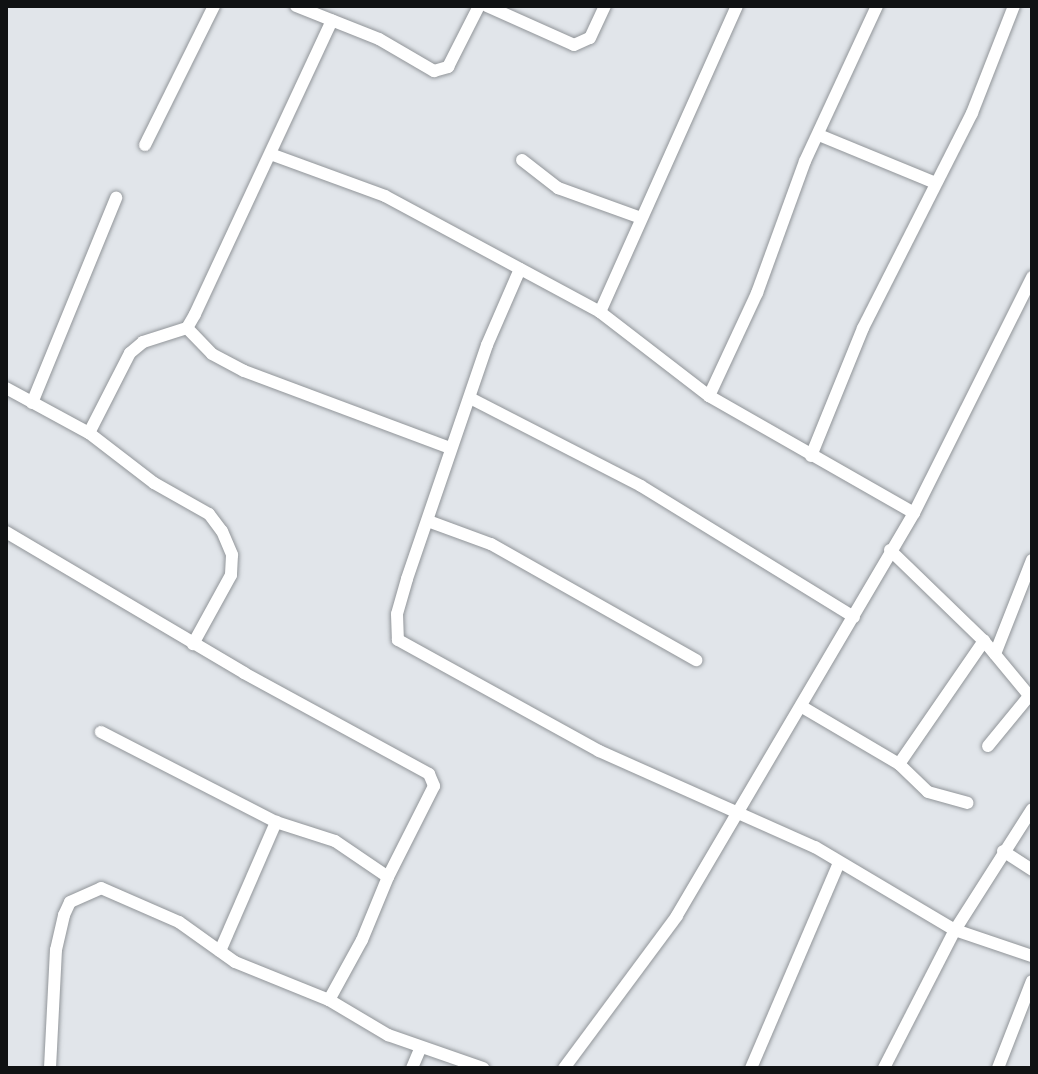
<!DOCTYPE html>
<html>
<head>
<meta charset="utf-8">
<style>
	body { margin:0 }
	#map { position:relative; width:1038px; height:1074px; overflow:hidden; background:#e1e5ea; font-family:Figtree,sans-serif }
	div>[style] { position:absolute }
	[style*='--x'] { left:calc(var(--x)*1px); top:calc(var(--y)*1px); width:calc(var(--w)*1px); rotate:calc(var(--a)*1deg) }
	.roads { filter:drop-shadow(0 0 2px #919599) drop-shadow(0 0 2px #919599) }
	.minor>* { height:12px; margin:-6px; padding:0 6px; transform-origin:6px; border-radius:6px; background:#fff }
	span { translate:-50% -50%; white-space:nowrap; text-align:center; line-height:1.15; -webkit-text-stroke:7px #fff; paint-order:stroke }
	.frame { position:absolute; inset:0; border:8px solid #101213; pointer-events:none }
</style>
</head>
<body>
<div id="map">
	<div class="roads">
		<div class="minor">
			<i style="--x:296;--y:6;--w:89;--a:21.7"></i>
			<i style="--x:379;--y:39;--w:64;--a:30.2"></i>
			<i style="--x:434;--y:71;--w:15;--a:-16"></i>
			<i style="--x:448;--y:67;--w:68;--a:-63.1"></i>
			<i style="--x:487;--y:6;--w:95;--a:24.1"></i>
			<i style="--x:574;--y:45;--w:17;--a:-24"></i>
			<i style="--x:590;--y:38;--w:35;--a:-65"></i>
			<i style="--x:819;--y:135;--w:123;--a:22.4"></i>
			<i style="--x:145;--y:145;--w:155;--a:-63.6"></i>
			<i style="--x:273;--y:155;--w:119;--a:20.1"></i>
			<i style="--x:385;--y:196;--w:244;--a:28.3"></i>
			<i style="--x:600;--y:312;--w:138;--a:37.6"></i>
			<i style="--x:709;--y:396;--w:236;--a:29.7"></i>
			<i style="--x:914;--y:513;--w:468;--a:120.5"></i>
			<i style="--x:677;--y:916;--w:189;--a:126.6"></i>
			<i style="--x:522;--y:160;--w:46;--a:37.9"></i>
			<i style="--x:558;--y:188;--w:88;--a:19.9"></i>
			<i style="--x:520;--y:269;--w:83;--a:113.5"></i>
			<i style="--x:487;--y:345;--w:247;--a:108.9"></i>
			<i style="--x:407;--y:579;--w:36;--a:106"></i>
			<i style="--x:397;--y:614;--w:26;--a:88"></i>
			<i style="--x:398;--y:640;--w:230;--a:28.9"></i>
			<i style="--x:599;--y:751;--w:236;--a:24"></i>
			<i style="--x:815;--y:847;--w:163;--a:30.7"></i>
			<i style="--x:955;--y:930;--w:81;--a:18.7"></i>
			<i style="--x:600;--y:312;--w:335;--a:-65.9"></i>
			<i style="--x:187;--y:328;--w:36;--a:46"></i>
			<i style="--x:212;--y:354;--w:36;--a:28"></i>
			<i style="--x:244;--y:371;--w:220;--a:20.5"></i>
			<i style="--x:6;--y:388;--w:94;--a:28.5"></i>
			<i style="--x:89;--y:433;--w:82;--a:37.6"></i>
			<i style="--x:154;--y:483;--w:63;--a:29.4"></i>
			<i style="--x:209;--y:514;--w:21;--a:53"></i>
			<i style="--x:222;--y:531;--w:26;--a:67"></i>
			<i style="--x:232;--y:555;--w:20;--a:93"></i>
			<i style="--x:231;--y:575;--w:79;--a:118.8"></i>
			<i style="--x:709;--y:396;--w:114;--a:-65"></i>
			<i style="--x:757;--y:293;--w:140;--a:-70"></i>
			<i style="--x:805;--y:161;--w:171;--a:-65.1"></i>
			<i style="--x:470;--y:398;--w:192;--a:27.2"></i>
			<i style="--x:641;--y:486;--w:250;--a:31.6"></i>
			<i style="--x:32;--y:403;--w:222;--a:-67.7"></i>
			<i style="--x:89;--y:433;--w:90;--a:-62.9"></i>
			<i style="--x:130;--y:353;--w:17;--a:-40"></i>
			<i style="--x:143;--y:342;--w:46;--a:-17.7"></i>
			<i style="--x:187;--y:328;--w:16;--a:-60"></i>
			<i style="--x:195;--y:314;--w:324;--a:-65"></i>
			<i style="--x:811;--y:456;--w:138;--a:-67.9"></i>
			<i style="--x:863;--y:328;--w:241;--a:-63.1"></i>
			<i style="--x:972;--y:113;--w:115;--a:-68.6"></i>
			<i style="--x:914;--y:513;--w:264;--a:-63.4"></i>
			<i style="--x:428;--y:521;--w:67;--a:20.1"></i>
			<i style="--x:491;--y:544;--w:236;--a:29.5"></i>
			<i style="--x:6;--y:532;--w:277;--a:30.6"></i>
			<i style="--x:244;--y:673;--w:211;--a:28.6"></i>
			<i style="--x:429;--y:774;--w:13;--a:67"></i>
			<i style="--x:434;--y:786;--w:102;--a:116.8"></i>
			<i style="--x:388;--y:877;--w:64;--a:-145.8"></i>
			<i style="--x:335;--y:841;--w:62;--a:-162.1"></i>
			<i style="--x:276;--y:822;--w:197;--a:-152.8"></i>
			<i style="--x:890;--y:550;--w:131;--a:44.1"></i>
			<i style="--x:984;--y:641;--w:75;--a:50.4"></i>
			<i style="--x:995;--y:654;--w:101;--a:-68.5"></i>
			<i style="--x:804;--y:708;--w:110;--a:30.5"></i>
			<i style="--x:899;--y:764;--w:40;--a:44"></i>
			<i style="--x:928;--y:792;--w:41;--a:15.4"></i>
			<i style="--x:988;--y:746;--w:65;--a:-50.6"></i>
			<i style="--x:899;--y:764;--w:150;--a:-55.4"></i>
			<i style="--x:1003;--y:851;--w:35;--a:33"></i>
			<i style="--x:220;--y:951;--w:141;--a:-66.5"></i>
			<i style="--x:329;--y:1000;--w:68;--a:-61.2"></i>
			<i style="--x:362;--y:940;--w:68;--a:-67.6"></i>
			<i style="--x:50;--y:1068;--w:118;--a:-87.1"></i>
			<i style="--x:56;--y:950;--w:36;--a:-77"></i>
			<i style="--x:64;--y:915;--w:14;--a:-65"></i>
			<i style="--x:70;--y:902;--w:34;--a:-24"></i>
			<i style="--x:101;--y:888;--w:85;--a:23.6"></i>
			<i style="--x:179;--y:922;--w:69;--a:35.5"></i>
			<i style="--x:235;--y:962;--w:101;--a:22"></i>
			<i style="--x:329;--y:1000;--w:69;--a:30.7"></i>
			<i style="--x:388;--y:1035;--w:101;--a:19.2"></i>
			<i style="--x:412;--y:1068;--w:21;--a:-67"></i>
			<i style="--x:751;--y:1068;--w:223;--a:-66.8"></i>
			<i style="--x:884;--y:1068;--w:155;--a:-62.8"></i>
			<i style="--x:955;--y:930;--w:143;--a:-57.5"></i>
			<i style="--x:998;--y:1068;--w:93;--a:-68.7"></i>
		</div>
	</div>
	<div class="frame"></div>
</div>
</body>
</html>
